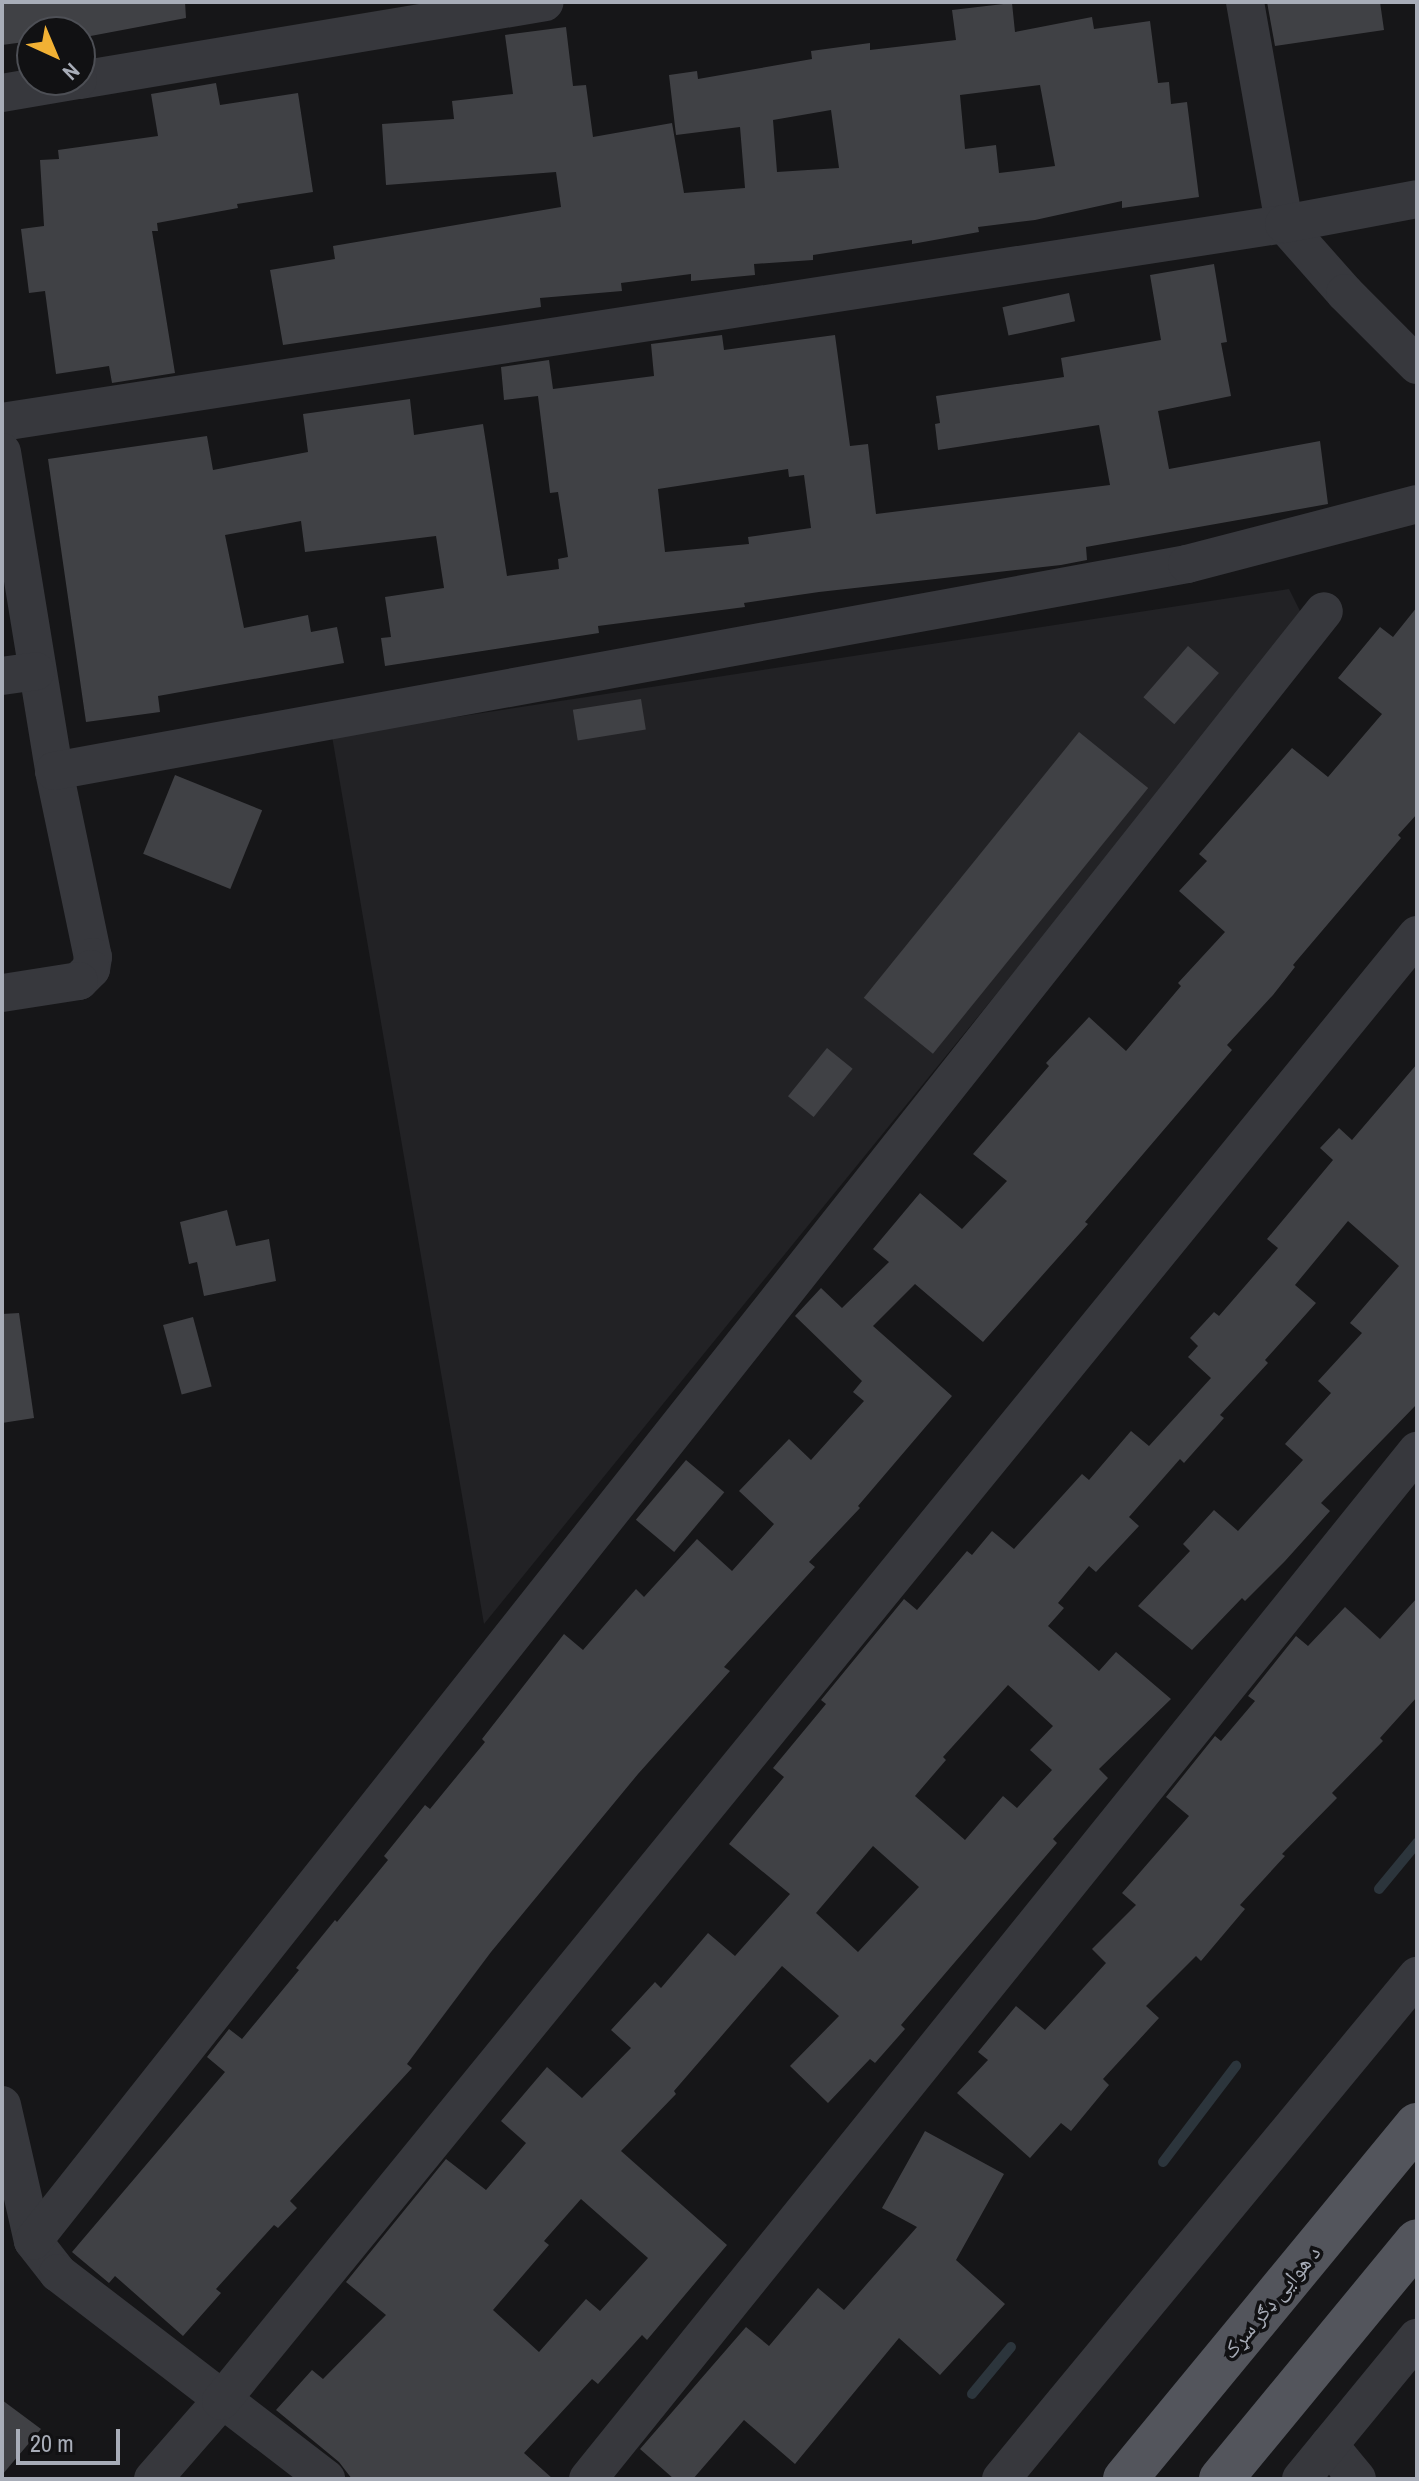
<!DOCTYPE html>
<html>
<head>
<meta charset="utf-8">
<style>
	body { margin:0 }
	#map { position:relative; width:1419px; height:2481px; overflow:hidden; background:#161618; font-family:"Archivo Narrow","Noto Naskh Arabic",sans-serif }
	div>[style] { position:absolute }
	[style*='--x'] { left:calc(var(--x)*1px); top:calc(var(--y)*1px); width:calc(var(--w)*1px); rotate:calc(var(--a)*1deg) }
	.built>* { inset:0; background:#222225 }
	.stream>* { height:10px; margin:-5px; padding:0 5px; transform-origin:5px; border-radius:5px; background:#2c353c }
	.building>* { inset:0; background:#404145; transform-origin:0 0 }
	.minor>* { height:38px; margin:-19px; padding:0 19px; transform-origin:19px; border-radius:19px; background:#37383d }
	.major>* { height:44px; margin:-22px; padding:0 22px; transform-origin:22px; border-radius:22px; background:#53555c }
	span { translate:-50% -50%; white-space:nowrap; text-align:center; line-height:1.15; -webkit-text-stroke:7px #111113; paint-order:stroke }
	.street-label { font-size:22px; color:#a8adb8 }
	.frame { position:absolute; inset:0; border:4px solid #a8adb8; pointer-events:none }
	.north { position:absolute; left:16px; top:16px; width:80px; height:80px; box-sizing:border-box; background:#111113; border:2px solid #4d4f55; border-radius:50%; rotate:136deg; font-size:22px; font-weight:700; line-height:32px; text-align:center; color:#a8adb8 }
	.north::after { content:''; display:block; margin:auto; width:28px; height:36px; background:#f2b134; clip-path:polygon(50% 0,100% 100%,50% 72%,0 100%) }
	.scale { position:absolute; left:16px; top:2429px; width:104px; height:36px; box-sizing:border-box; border:4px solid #a8adb8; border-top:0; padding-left:10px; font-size:24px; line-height:28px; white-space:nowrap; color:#a8adb8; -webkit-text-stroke:6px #111113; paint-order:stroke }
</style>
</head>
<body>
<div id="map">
	<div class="built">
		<i style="clip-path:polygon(1289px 589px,1303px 617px,484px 1624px,332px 736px)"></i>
	</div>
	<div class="stream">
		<i style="--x:1379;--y:1889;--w:60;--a:-50.4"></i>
		<i style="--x:1163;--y:2162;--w:121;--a:-52.8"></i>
		<i style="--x:972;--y:2394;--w:61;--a:-50.3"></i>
	</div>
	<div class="building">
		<i style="clip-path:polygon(2px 2px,185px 2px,186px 18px,80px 38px,80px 32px,32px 32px,32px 41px,2px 45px)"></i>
		<i style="clip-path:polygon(1267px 2px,1380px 2px,1384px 30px,1275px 46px)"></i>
		<i style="clip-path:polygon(evenodd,1012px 3px,1015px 32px,1092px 17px,1094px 29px,1150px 21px,1158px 83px,1169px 82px,1171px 104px,1187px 102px,1199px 197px,1122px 208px,1122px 201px,1035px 220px,978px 227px,979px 232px,912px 244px,912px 240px,813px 255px,813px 260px,754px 264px,755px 275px,691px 281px,691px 274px,621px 283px,622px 291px,540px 298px,541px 307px,283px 345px,270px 270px,335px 259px,333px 246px,561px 207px,556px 172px,386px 185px,382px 124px,454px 119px,452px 101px,513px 94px,505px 35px,566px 27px,573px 86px,586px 85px,593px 137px,672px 123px,684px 193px,745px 188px,740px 127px,676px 135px,669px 75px,697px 71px,698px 79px,812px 59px,811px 51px,870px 43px,870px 50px,956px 40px,952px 10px,1012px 3px,1040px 85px,1055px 166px,999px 173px,996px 145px,965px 149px,960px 95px,1040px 85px,1012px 3px,831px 110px,839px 168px,777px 172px,773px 120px,831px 110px)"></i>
		<i style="clip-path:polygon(216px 83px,220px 105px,298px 93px,313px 192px,237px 204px,238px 208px,157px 223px,158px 231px,152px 231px,175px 373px,112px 383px,109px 366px,56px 374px,45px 291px,29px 293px,21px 229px,44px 226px,40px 160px,59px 159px,58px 150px,158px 136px,151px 94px)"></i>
		<i style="clip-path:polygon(evenodd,1214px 264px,1227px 342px,1221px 343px,1231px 396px,1158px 411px,1169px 469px,1320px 441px,1328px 504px,1086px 547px,1087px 560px,1061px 565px,819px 592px,744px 603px,745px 607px,598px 626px,599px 633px,385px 666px,381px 638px,391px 637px,385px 597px,444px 588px,436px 536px,305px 552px,301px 521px,225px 535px,244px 628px,308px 615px,311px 632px,337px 627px,344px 663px,158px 696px,160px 712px,86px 722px,48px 459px,207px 436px,213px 470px,308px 452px,303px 414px,410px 399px,414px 435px,483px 424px,507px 576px,559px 569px,558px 559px,568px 557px,558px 492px,550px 493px,538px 396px,504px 400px,501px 367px,549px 360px,553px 389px,654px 376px,651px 344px,722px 335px,724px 350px,835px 335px,850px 446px,868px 444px,876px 514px,1110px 485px,1099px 425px,938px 450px,935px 424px,940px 423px,936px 396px,1064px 377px,1061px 358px,1161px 340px,1150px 275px,1214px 264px,788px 469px,789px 477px,804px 475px,811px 528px,748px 537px,749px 544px,665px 552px,658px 489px,788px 469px)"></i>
		<i style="left:1069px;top:293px;width:29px;height:68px;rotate:78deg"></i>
		<i style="clip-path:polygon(1417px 607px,1417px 814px,1398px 835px,1401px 838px,1293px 965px,1295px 967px,1273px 995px,1227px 1045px,1232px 1050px,1085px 1222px,1088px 1224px,983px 1342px,915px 1284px,873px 1326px,952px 1396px,858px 1506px,860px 1508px,809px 1562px,815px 1567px,724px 1667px,730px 1671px,638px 1774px,491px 1952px,407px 2064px,412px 2068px,290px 2201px,297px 2208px,278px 2228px,274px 2225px,216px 2289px,221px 2293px,183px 2336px,115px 2276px,109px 2283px,72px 2252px,225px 2072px,207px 2057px,229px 2029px,242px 2039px,299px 1970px,296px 1968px,335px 1920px,337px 1922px,388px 1860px,384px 1856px,425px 1805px,430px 1809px,485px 1742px,482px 1739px,564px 1634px,583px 1650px,636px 1589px,644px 1597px,697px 1539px,732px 1571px,774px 1524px,739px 1491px,789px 1439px,811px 1460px,864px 1401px,853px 1392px,862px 1381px,795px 1316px,821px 1288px,842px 1308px,889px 1262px,873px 1249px,920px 1193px,962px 1229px,1007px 1181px,973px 1154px,1049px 1066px,1046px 1063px,1089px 1017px,1126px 1051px,1181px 986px,1178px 983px,1225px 932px,1179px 891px,1207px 861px,1199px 854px,1292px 748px,1328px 777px,1382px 714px,1338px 678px,1380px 627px,1393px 637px)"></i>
		<i style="left:1188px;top:646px;width:41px;height:68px;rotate:41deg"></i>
		<i style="left:641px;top:699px;width:31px;height:69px;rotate:81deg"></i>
		<i style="left:1079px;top:732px;width:89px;height:342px;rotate:39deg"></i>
		<i style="left:175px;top:775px;width:94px;height:85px;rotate:22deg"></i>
		<i style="left:827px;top:1048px;width:33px;height:62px;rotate:39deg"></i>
		<i style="clip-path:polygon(evenodd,1417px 1064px,1417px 1404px,1321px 1503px,1330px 1511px,1285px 1561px,1245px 1601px,1242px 1598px,1192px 1650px,1138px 1606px,1190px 1551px,1183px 1544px,1214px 1510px,1238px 1531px,1303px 1460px,1285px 1444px,1331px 1393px,1318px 1381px,1362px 1333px,1350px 1323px,1399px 1266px,1348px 1221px,1295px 1285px,1316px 1303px,1265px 1360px,1268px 1363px,1220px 1415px,1224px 1418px,1184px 1463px,1180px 1459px,1129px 1517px,1139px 1526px,1096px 1572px,1089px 1566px,1058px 1603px,1064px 1608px,1048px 1626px,1099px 1671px,1116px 1652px,1171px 1699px,1099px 1769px,1108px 1778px,1053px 1839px,1057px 1843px,901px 2025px,905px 2029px,875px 2063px,870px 2059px,828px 2103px,790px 2066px,839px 2016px,782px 1966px,674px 2091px,676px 2094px,621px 2151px,727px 2245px,647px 2340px,642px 2335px,598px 2384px,592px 2379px,524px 2453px,553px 2479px,352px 2479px,339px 2462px,276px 2410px,312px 2370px,323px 2379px,386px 2315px,346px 2282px,446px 2159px,486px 2190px,526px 2143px,501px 2121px,547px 2067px,582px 2098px,631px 2048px,611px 2030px,655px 1982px,661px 1988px,708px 1933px,735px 1956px,790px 1894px,729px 1844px,784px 1777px,773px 1768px,826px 1704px,821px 1700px,904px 1599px,917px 1610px,967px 1551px,972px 1555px,992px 1531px,1014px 1549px,1082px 1474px,1089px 1480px,1131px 1431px,1149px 1446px,1211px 1378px,1188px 1357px,1198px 1346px,1190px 1338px,1214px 1312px,1219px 1316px,1278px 1248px,1267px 1239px,1333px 1160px,1320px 1148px,1339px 1128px,1352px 1140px,1417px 1064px,1008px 1685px,1053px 1726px,1030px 1750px,1052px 1770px,1017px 1808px,1003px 1796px,965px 1840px,915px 1796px,946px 1760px,943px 1757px,1008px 1685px,1417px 1064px,873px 1846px,919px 1887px,858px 1952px,816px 1913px,873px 1846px,1417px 1064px,581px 2199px,648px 2258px,600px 2311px,586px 2299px,539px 2352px,493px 2310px,549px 2245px,544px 2241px,581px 2199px)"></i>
		<i style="clip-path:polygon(227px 1210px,236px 1246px,269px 1239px,276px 1281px,204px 1296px,197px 1262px,189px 1264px,180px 1222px)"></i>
		<i style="clip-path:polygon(19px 1313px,34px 1418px,2px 1423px,2px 1314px)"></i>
		<i style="left:193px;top:1317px;width:72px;height:31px;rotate:75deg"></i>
		<i style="left:686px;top:1460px;width:50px;height:78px;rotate:40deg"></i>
		<i style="clip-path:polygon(1417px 1598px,1417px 1697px,1380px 1738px,1383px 1741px,1332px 1793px,1337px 1798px,1282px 1854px,1285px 1856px,1240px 1905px,1245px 1909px,1201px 1961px,1196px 1956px,1146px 2006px,1159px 2018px,1103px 2079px,1109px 2085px,1071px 2131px,1061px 2123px,1030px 2158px,957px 2093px,988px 2060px,978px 2052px,1016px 2006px,1045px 2030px,1106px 1963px,1092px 1949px,1136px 1905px,1122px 1893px,1189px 1816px,1166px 1797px,1215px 1736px,1221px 1741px,1255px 1701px,1248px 1696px,1296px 1636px,1308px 1646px,1345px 1607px,1380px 1639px)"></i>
		<i style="clip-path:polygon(925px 2131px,1004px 2174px,956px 2260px,1005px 2304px,940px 2375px,899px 2338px,795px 2464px,744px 2420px,693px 2479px,674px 2479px,640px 2449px,746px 2327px,769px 2346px,818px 2288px,844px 2310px,917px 2227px,882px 2208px)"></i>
		<i style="clip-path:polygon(2px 2400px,41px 2429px,2px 2475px)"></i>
	</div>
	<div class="minor">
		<i style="--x:1245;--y:2;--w:225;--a:80"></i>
		<i style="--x:1284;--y:224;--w:92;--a:48.5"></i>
		<i style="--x:1345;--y:293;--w:102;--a:45"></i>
		<i style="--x:80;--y:80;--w:471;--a:-9.5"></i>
		<i style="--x:2;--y:93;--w:77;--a:-9.7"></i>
		<i style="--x:2;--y:422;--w:1297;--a:-8.78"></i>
		<i style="--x:1284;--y:224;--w:135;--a:-10.6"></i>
		<i style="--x:2;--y:452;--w:323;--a:80.7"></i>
		<i style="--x:54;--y:771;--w:190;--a:78.2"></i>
		<i style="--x:93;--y:957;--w:12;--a:99"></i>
		<i style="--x:91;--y:969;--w:17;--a:135"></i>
		<i style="--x:79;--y:981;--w:78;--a:171.1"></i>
		<i style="--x:2;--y:676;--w:34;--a:-8"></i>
		<i style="--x:54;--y:771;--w:1152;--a:-10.35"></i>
		<i style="--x:1187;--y:564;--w:238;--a:-14.6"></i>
		<i style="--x:2;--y:2105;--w:139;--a:77.2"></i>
		<i style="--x:33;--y:2241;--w:41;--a:52"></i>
		<i style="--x:58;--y:2273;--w:338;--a:37.5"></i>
		<i style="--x:33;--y:2241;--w:2079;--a:-51.62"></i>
		<i style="--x:1329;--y:2445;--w:44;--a:50.5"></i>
		<i style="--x:153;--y:2479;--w:103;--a:-48.9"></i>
		<i style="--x:221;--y:2401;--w:1892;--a:-50.79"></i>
		<i style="--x:588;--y:2479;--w:1321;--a:-51.12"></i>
		<i style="--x:1001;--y:2479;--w:653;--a:-50.41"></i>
		<i style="--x:1301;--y:2479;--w:183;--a:-50.6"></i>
	</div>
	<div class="major">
		<i style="--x:1125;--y:2479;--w:459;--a:-50.5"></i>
		<i style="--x:1221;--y:2479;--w:308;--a:-50.5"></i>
	</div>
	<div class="street-label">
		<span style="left:1271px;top:2302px;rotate:-50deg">د هوایی ډګر سړک</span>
	</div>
	<div class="frame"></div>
	<div class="north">N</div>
	<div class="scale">20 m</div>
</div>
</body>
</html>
